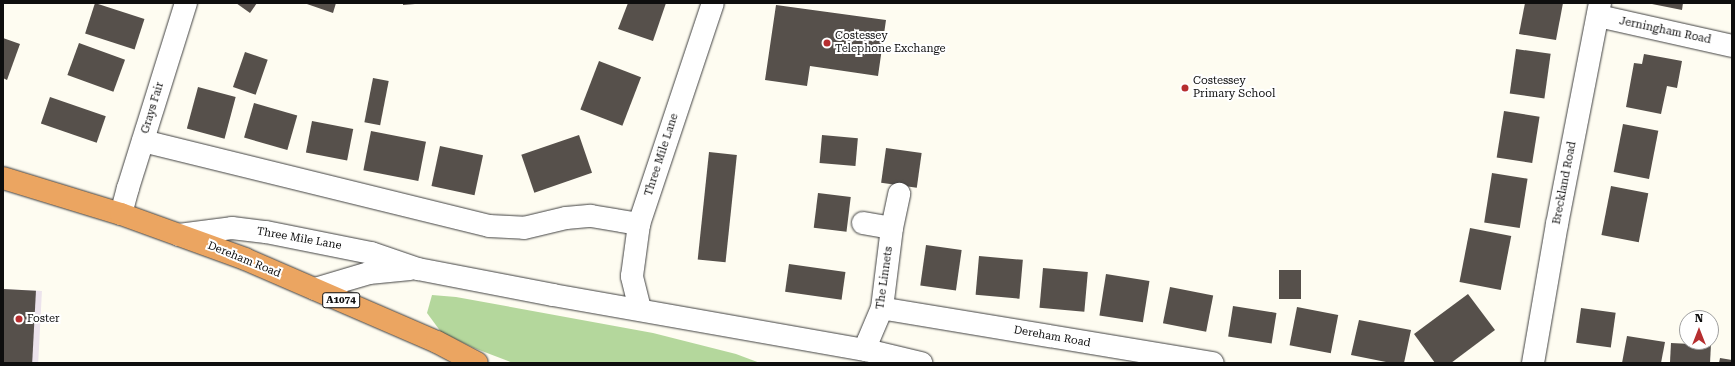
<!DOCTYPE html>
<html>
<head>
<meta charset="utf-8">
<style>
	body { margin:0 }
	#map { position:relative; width:1735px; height:366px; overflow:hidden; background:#fefcf1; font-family:"Roboto Serif",serif }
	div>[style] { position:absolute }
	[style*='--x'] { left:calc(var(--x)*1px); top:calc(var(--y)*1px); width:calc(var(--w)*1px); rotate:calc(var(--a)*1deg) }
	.industrial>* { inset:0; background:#ece3ec; transform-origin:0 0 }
	.forest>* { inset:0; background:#b4d79c }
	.building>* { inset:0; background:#56504b; transform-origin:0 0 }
	.roads { filter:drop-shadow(0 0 1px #414141) drop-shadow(0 0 1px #414141) }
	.street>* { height:22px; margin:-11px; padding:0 11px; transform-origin:11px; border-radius:11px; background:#fff }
	.highway>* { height:22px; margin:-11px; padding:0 11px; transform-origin:11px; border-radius:11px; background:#eba561 }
	.dots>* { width:11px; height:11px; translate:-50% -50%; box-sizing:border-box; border:2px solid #fff; border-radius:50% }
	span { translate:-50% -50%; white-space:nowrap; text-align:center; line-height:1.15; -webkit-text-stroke:4px #fff; paint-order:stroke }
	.shield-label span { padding:1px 3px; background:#fff; border:1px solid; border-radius:3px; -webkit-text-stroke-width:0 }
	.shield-label { font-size:10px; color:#0e0e0e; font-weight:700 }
	.street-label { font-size:11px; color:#0e0e0e }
	.poi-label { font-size:11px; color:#0e0e0e }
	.left { translate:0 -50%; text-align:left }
	.frame { position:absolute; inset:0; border:4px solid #0e0e0e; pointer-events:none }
	.north { position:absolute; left:1679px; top:310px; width:40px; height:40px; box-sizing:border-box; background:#fff; border:1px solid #9f9f9f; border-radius:50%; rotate:0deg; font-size:11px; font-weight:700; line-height:16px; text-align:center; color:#0e0e0e }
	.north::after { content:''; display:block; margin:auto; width:14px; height:18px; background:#b62e30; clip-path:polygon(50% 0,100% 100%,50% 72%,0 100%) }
</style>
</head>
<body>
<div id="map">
	<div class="industrial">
		<i style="left:3px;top:289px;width:39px;height:74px;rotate:3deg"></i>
	</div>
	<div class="forest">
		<i style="clip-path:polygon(432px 295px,456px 297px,653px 333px,736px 354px,760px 363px,513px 363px,474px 348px,441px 332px,427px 313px)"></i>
	</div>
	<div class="building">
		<i style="left:95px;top:3px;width:52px;height:32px;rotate:18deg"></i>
		<i style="clip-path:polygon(236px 3px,257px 3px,250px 13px)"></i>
		<i style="clip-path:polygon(304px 3px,336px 3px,333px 13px)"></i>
		<i style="clip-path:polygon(403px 3px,415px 3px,415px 4px,403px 5px)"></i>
		<i style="clip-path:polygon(628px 3px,666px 3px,653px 41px,618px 29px)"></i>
		<i style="clip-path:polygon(1525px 3px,1563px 3px,1556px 40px,1519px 34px)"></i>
		<i style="clip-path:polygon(1647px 3px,1683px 3px,1682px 10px)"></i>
		<i style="clip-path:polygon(776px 5px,886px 20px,878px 76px,810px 66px,807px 86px,765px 80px)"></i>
		<i style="clip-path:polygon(3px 38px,20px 44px,7px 80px,3px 78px)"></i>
		<i style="left:79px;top:43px;width:49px;height:34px;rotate:20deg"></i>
		<i style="left:1516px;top:49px;width:35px;height:45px;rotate:8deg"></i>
		<i style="left:245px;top:52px;width:24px;height:37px;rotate:19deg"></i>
		<i style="clip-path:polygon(1644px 54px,1682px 61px,1677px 88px,1667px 86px,1661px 114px,1626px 107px,1634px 63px,1642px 64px)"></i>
		<i style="left:599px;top:61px;width:45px;height:52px;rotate:21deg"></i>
		<i style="left:373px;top:78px;width:16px;height:45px;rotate:11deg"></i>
		<i style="left:198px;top:87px;width:39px;height:43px;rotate:15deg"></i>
		<i style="left:50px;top:97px;width:59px;height:28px;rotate:19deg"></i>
		<i style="left:254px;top:103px;width:45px;height:36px;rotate:16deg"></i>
		<i style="left:1504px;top:111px;width:36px;height:47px;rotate:9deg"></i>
		<i style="left:312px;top:121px;width:42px;height:32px;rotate:11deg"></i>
		<i style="left:1623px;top:124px;width:36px;height:49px;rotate:11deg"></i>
		<i style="left:371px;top:131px;width:56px;height:40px;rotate:11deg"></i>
		<i style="left:579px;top:135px;width:40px;height:61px;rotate:71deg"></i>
		<i style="left:822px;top:135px;width:36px;height:28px;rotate:5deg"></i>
		<i style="left:440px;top:146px;width:44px;height:41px;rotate:12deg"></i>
		<i style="left:886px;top:148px;width:36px;height:35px;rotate:8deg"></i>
		<i style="left:709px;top:152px;width:28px;height:108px;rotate:6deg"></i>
		<i style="left:1492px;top:173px;width:36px;height:50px;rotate:9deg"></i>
		<i style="left:1611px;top:186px;width:38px;height:50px;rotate:11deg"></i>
		<i style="left:818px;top:193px;width:33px;height:35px;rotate:7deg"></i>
		<i style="left:1470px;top:228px;width:42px;height:55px;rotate:11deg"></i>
		<i style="left:926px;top:245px;width:36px;height:41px;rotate:8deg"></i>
		<i style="left:979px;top:256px;width:44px;height:39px;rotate:5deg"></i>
		<i style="left:789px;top:264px;width:57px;height:28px;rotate:8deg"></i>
		<i style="left:1043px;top:268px;width:45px;height:40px;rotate:5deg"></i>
		<i style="left:1279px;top:270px;width:22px;height:29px"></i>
		<i style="left:1106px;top:274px;width:44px;height:42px;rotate:9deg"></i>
		<i style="left:1170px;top:287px;width:44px;height:37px;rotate:11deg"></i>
		<i style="left:3px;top:289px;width:33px;height:74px;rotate:3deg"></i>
		<i style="clip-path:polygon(1468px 294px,1495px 330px,1451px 363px,1435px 363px,1414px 334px)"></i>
		<i style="left:1233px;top:306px;width:44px;height:31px;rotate:9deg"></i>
		<i style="left:1297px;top:307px;width:42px;height:39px;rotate:11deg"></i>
		<i style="left:1581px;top:308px;width:35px;height:35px;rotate:8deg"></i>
		<i style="clip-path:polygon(1359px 320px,1411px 330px,1404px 363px,1391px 363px,1351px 355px)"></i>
		<i style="clip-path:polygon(1627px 336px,1665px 342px,1661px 363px,1622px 363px)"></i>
		<i style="left:1671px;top:343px;width:40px;height:20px;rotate:3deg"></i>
		<i style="clip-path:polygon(1720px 358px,1732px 360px,1732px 363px,1719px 363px)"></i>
	</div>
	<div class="roads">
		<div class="street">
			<i style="--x:1598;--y:16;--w:137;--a:12.6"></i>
			<i style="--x:143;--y:141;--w:356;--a:13.8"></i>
			<i style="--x:489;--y:226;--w:35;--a:3"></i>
			<i style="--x:524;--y:228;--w:43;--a:-13.4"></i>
			<i style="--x:566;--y:218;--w:25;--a:-5"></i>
			<i style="--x:591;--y:216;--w:49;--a:9.5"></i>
			<i style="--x:121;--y:214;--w:27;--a:-75"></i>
			<i style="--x:128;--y:188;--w:194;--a:-72.6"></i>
			<i style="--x:863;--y:223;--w:29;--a:10"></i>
			<i style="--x:179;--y:235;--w:53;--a:-7.5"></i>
			<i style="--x:232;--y:228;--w:34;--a:7"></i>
			<i style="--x:266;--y:232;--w:107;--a:11.3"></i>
			<i style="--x:371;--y:253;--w:50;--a:18.8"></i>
			<i style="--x:418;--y:269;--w:137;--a:10.9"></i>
			<i style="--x:553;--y:295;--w:318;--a:10"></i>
			<i style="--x:866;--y:350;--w:57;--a:13.3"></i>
			<i style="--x:315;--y:289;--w:56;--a:-16.5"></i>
			<i style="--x:369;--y:273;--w:41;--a:-5.6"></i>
			<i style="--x:640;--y:309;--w:34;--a:-104"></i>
			<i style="--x:632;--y:276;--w:52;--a:-82.3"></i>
			<i style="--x:639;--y:224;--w:233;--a:-71.5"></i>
			<i style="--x:892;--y:310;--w:325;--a:9.4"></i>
			<i style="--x:866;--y:350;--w:9;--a:-77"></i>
			<i style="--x:868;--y:341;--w:36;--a:-67"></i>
			<i style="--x:882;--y:308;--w:81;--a:-82.9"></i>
			<i style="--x:892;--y:228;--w:35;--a:-78"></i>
			<i style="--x:1533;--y:363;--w:141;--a:-80.2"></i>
			<i style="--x:1557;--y:224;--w:225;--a:-79"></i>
		</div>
		<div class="highway">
			<i style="--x:3;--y:178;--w:123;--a:17"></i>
			<i style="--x:121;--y:214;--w:132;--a:19.9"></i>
			<i style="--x:245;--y:259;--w:209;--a:23.4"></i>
			<i style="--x:437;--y:342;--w:45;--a:27.7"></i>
		</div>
	</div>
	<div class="dots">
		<i style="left:827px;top:43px;background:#b62e30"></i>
		<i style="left:1185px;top:88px;background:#b62e30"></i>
		<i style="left:19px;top:319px;background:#b62e30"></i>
	</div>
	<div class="shield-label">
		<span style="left:341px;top:300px">A1074</span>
	</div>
	<div class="street-label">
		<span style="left:1665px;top:31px;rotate:12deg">Jerningham Road</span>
		<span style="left:153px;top:108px;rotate:-73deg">Grays Fair</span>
		<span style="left:662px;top:155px;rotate:-72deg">Three Mile Lane</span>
		<span style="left:1565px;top:183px;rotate:-79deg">Breckland Road</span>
		<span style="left:299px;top:239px;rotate:10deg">Three Mile Lane</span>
		<span style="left:244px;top:260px;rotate:22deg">Dereham Road</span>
		<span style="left:885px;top:278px;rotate:-82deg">The Linnets</span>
		<span style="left:1052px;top:337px;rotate:10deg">Dereham Road</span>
	</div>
	<div class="poi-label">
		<span class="left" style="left:835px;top:43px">Costessey<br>Telephone Exchange</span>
		<span class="left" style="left:1193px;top:88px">Costessey<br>Primary School</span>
		<span class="left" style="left:27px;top:319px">Foster</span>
	</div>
	<div class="frame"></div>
	<div class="north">N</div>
</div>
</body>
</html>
